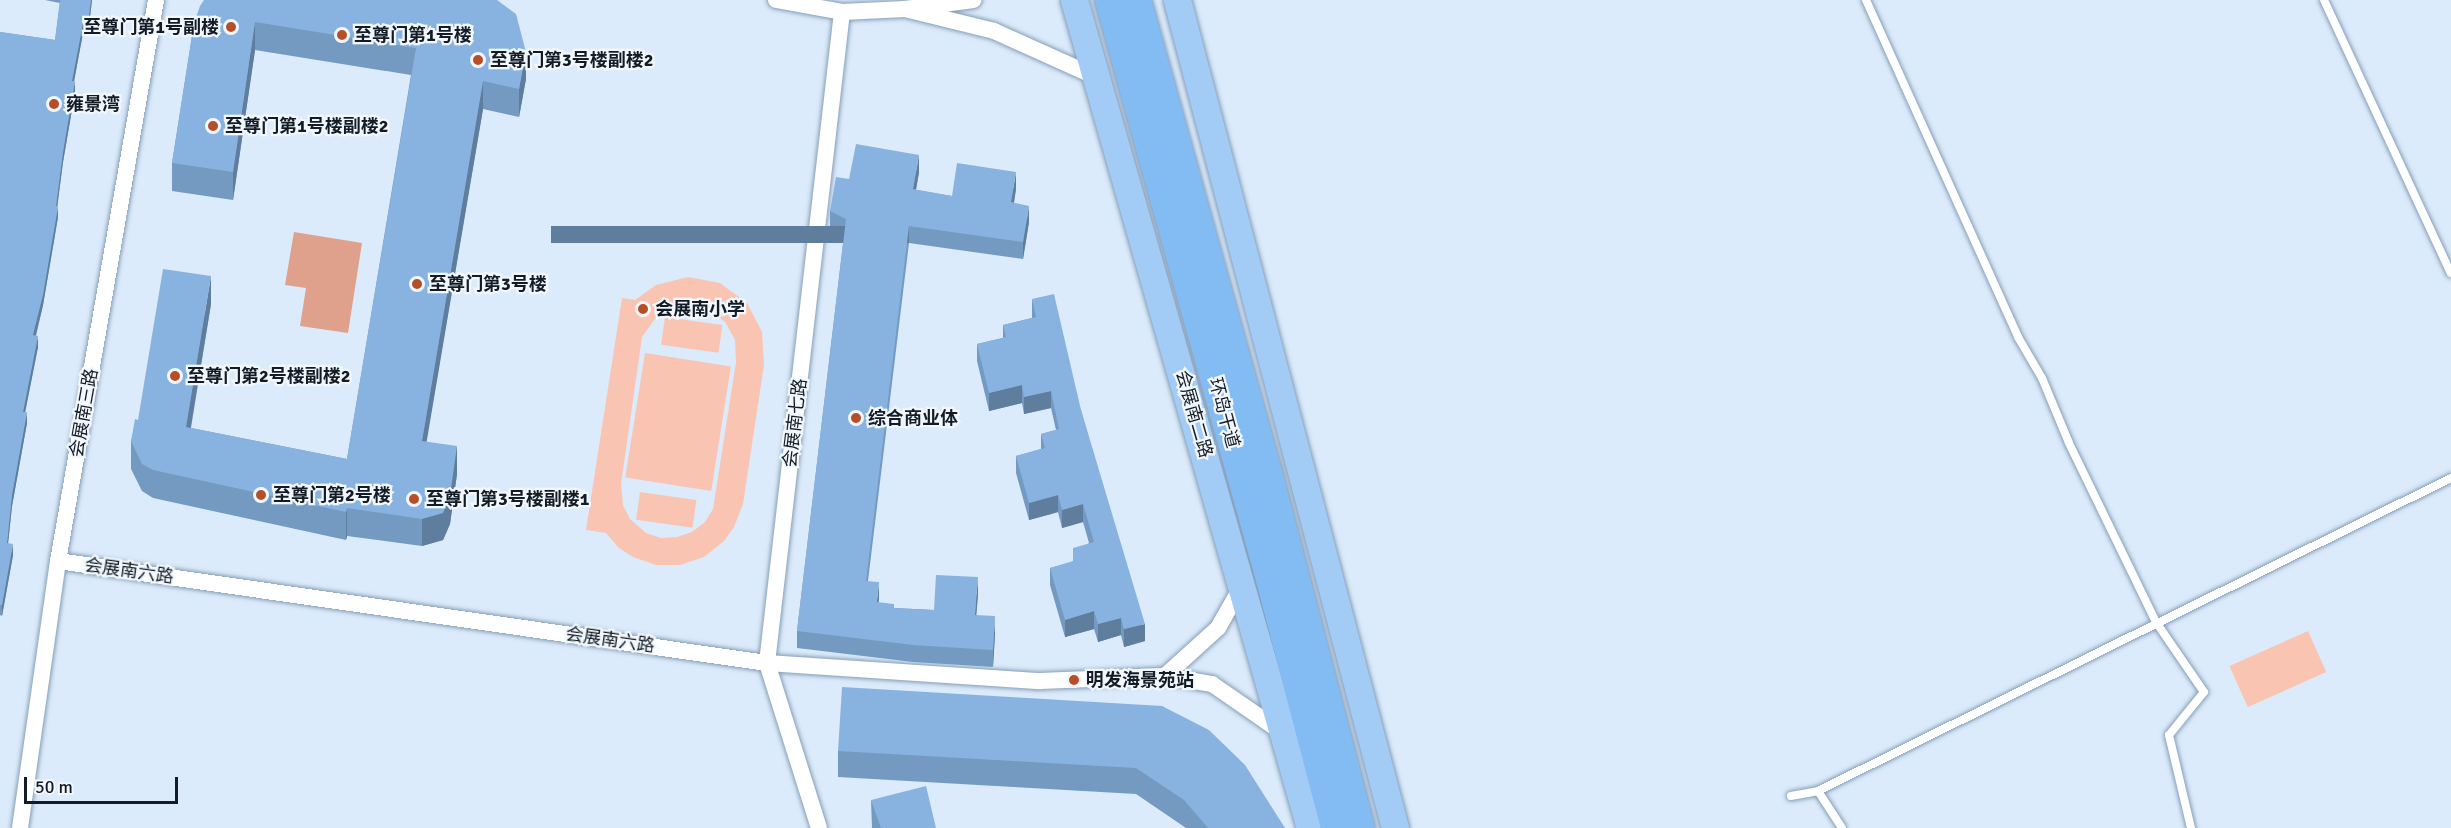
<!DOCTYPE html>
<html>
<head>
<meta charset="utf-8">
<style>
	body { margin:0 }
	#map { position:relative; width:2451px; height:828px; overflow:hidden; background:#dbebfb; font-family:Signika,"Noto Sans SC",sans-serif }
	div>[style] { position:absolute }
	[style*='--x'] { left:calc(var(--x)*1px); top:calc(var(--y)*1px); width:calc(var(--w)*1px); rotate:calc(var(--a)*1deg) }
	.green>* { inset:0; background:#fac4b2; transform-origin:0 0 }
	.water>* { inset:0; background:#dfa18c }
	.roads { filter:drop-shadow(0 0 2px #869eb8) drop-shadow(0 0 2px #869eb8) }
	.service>* { height:8px; margin:-4px; padding:0 4px; transform-origin:4px; border-radius:4px; background:#fff }
	.minor>* { height:16px; margin:-8px; padding:0 8px; transform-origin:8px; border-radius:8px; background:#fff }
	.primary>* { height:27px; margin:-13.5px; padding:0 13.5px; transform-origin:13.5px; border-radius:13.5px; background:#a2ccf6 }
	.trunk>* { height:28px; margin:-14px; padding:0 14px; transform-origin:14px; border-radius:14px; background:#83bbf3 }
	.wall>* { inset:0; background:#759ac1 }
	.shaded-wall>* { inset:0; background:#5f7d9d; transform-origin:0 0 }
	.building>* { inset:0; background:#88b3e0 }
	.dots>* { width:16px; height:16px; translate:-50% -50%; box-sizing:border-box; border:3px solid #f1f7fc; border-radius:50% }
	span { translate:-50% -50%; white-space:nowrap; text-align:center; line-height:1.15; -webkit-text-stroke:4.5px #f1f7fc; paint-order:stroke }
	.poi-label { font-size:18px; color:#131c26; font-weight:700 }
	.right { translate:-100% -50%; text-align:right }
	.left { translate:0 -50%; text-align:left }
	.street-label { font-size:18px; color:#131c26 }
	.scale { position:absolute; left:24px; top:777px; width:154px; height:27px; box-sizing:border-box; border:3px solid #131c26; border-top:0; padding-left:8px; font-size:18px; line-height:21px; white-space:nowrap; color:#131c26; -webkit-text-stroke:4px #f1f7fc; paint-order:stroke }
</style>
</head>
<body>
<div id="map">
	<div class="green">
		<i style="clip-path:polygon(evenodd,688px 277px,720px 283px,747px 303px,762px 332px,764px 365px,743px 504px,734px 527px,724px 541px,704px 557px,680px 565px,656px 565px,633px 557px,619px 548px,606px 533px,586px 530px,622px 298px,635px 300px,656px 285px,688px 277px,687px 305px,708px 309px,725px 322px,735px 340px,736px 362px,713px 509px,705px 522px,692px 532px,677px 537px,661px 538px,646px 533px,630px 519px,623px 505px,621px 484px,642px 337px,657px 316px,671px 308px,687px 305px)"></i>
		<i style="left:665px;top:317px;width:58px;height:28px;rotate:8deg"></i>
		<i style="left:645px;top:353px;width:87px;height:126px;rotate:9deg"></i>
		<i style="left:640px;top:492px;width:57px;height:28px;rotate:8deg"></i>
		<i style="left:2308px;top:631px;width:45px;height:86px;rotate:66deg"></i>
	</div>
	<div class="water">
		<i style="clip-path:polygon(294px 232px,362px 243px,348px 333px,300px 326px,306px 288px,285px 285px)"></i>
	</div>
	<div class="roads">
		<div class="service">
			<i style="--x:1866;--y:0;--w:370;--a:65.7"></i>
			<i style="--x:2018;--y:337;--w:48;--a:59.7"></i>
			<i style="--x:2042;--y:378;--w:70;--a:67.4"></i>
			<i style="--x:2069;--y:443;--w:199;--a:64.1"></i>
			<i style="--x:2156;--y:622;--w:85;--a:55.6"></i>
			<i style="--x:2204;--y:692;--w:55;--a:129.1"></i>
			<i style="--x:2169;--y:735;--w:96;--a:76.7"></i>
			<i style="--x:2324;--y:0;--w:301;--a:65.1"></i>
			<i style="--x:1818;--y:791;--w:44;--a:57"></i>
			<i style="--x:1791;--y:796;--w:27;--a:-10"></i>
			<i style="--x:1818;--y:791;--w:706;--a:-26.31"></i>
		</div>
		<div class="minor">
			<i style="--x:776;--y:0;--w:67;--a:10.3"></i>
			<i style="--x:842;--y:12;--w:63;--a:-2.7"></i>
			<i style="--x:905;--y:9;--w:69;--a:-7.5"></i>
			<i style="--x:905;--y:9;--w:92;--a:13.9"></i>
			<i style="--x:994;--y:31;--w:110;--a:24.2"></i>
			<i style="--x:58;--y:561;--w:716;--a:8.19"></i>
			<i style="--x:767;--y:663;--w:274;--a:3.8"></i>
			<i style="--x:1040;--y:681;--w:125;--a:-2.3"></i>
			<i style="--x:1165;--y:676;--w:48;--a:9.7"></i>
			<i style="--x:1212;--y:684;--w:86;--a:34.6"></i>
			<i style="--x:1165;--y:676;--w:72;--a:-42.2"></i>
			<i style="--x:1218;--y:628;--w:48;--a:-60.3"></i>
			<i style="--x:20;--y:828;--w:270;--a:-81.9"></i>
			<i style="--x:58;--y:561;--w:569;--a:-80.09"></i>
			<i style="--x:819;--y:828;--w:173;--a:-107.5"></i>
			<i style="--x:767;--y:663;--w:655;--a:-83.43"></i>
		</div>
		<div class="primary">
			<i style="--x:1074;--y:0;--w:861;--a:74.09"></i>
			<i style="--x:1177;--y:0;--w:856;--a:75.25"></i>
		</div>
		<div class="trunk">
			<i style="--x:1109;--y:0;--w:594;--a:74.47"></i>
			<i style="--x:1268;--y:572;--w:265;--a:75.3"></i>
			<i style="--x:1137;--y:0;--w:490;--a:74.5"></i>
			<i style="--x:1268;--y:472;--w:368;--a:75.4"></i>
		</div>
	</div>
	<div class="wall">
		<i style="clip-path:polygon(45px 0,92px 0,88px 34px,83px 33px,74px 81px,75px 92px,63px 162px,57px 206px,58px 217px,43px 305px,36px 336px,38px 347px,25px 412px,27px 423px,12px 506px,8px 543px,13px 555px,2px 616px,0 615px,0 32px,55px 40px,60px 3px)"></i>
		<i style="clip-path:polygon(497px 0,526px 79px,519px 117px,483px 109px,426px 442px,457px 474px,450px 524px,443px 540px,422px 546px,347px 536px,346px 540px,153px 498px,142px 491px,131px 469px,131px 441px,138px 420px,211px 304px,191px 428px,347px 459px,411px 75px,255px 50px,233px 200px,172px 191px,172px 163px,194px 23px)"></i>
		<i style="clip-path:polygon(919px 172px,916px 190px,952px 196px,1016px 189px,1014px 203px,1029px 222px,1023px 259px,909px 243px,868px 581px,879px 599px,878px 603px,894px 608px,934px 610px,978px 594px,976px 615px,995px 633px,993px 667px,913px 662px,797px 648px,797px 631px,844px 235px,830px 228px,830px 211px)"></i>
		<i style="clip-path:polygon(1032px 299px,1081px 410px,1145px 641px,1124px 647px,1121px 635px,1098px 642px,1094px 629px,1065px 637px,1050px 585px,1050px 568px,1073px 562px,1089px 543px,1083px 522px,1062px 528px,1058px 512px,1029px 520px,1016px 473px,1016px 456px,1041px 449px,1041px 434px,1056px 430px,1051px 408px,1024px 414px,1022px 403px,989px 411px,977px 361px,977px 344px,1003px 338px,1003px 325px,1032px 318px)"></i>
		<i style="clip-path:polygon(1162px 706px,1285px 828px,1186px 828px,1136px 794px,838px 777px,838px 751px)"></i>
		<i style="clip-path:polygon(871px 800px,936px 828px,872px 828px)"></i>
	</div>
	<div class="shaded-wall">
		<i style="clip-path:polygon(91px 0,92px 0,88px 34px,88px 23px)"></i>
		<i style="clip-path:polygon(255px 22px,255px 50px,233px 200px,233px 172px)"></i>
		<i style="clip-path:polygon(83px 23px,83px 33px,72px 92px,72px 81px)"></i>
		<i style="clip-path:polygon(526px 52px,526px 79px,519px 117px,519px 89px)"></i>
		<i style="clip-path:polygon(75px 81px,75px 92px,63px 162px,56px 217px,56px 206px,63px 152px)"></i>
		<i style="clip-path:polygon(483px 81px,483px 109px,422px 469px,422px 441px)"></i>
		<i style="clip-path:polygon(919px 155px,919px 172px,913px 206px,913px 189px)"></i>
		<i style="clip-path:polygon(1016px 172px,1016px 189px,1011px 219px,1011px 202px)"></i>
		<i style="clip-path:polygon(1029px 206px,1029px 222px,1023px 259px,1023px 242px)"></i>
		<i style="clip-path:polygon(58px 207px,58px 217px,43px 305px,33px 346px,33px 335px)"></i>
		<i style="left:909px;top:226px;width:17px;height:358px;rotate:90deg"></i>
		<i style="clip-path:polygon(211px 276px,211px 304px,186px 455px,186px 427px)"></i>
		<i style="clip-path:polygon(38px 336px,38px 347px,23px 423px,23px 412px)"></i>
		<i style="clip-path:polygon(1022px 385px,1022px 403px,989px 411px,989px 393px)"></i>
		<i style="clip-path:polygon(1051px 391px,1051px 408px,1024px 414px,1024px 397px)"></i>
		<i style="clip-path:polygon(27px 412px,27px 423px,12px 506px,7px 554px,7px 543px,12px 495px)"></i>
		<i style="clip-path:polygon(457px 446px,457px 474px,450px 524px,443px 540px,422px 546px,422px 519px)"></i>
		<i style="clip-path:polygon(1058px 495px,1058px 512px,1029px 520px,1029px 503px)"></i>
		<i style="clip-path:polygon(1083px 504px,1083px 522px,1062px 528px,1062px 510px)"></i>
		<i style="clip-path:polygon(347px 508px,347px 536px,346px 540px,346px 512px)"></i>
		<i style="clip-path:polygon(13px 544px,13px 555px,2px 616px,2px 605px)"></i>
		<i style="clip-path:polygon(978px 577px,978px 594px,975px 632px,975px 615px)"></i>
		<i style="clip-path:polygon(879px 582px,879px 599px,877px 619px,877px 602px)"></i>
		<i style="clip-path:polygon(1094px 611px,1094px 629px,1065px 637px,1065px 620px)"></i>
		<i style="clip-path:polygon(995px 616px,995px 633px,993px 667px,993px 650px)"></i>
		<i style="clip-path:polygon(1121px 618px,1121px 635px,1098px 642px,1098px 624px)"></i>
		<i style="clip-path:polygon(1145px 624px,1145px 641px,1124px 647px,1124px 629px)"></i>
	</div>
	<div class="building">
		<i style="clip-path:polygon(60px 0,91px 0,88px 23px,83px 23px,72px 81px,75px 81px,63px 152px,56px 206px,58px 207px,43px 295px,33px 335px,38px 336px,23px 412px,27px 412px,12px 495px,7px 543px,13px 544px,2px 605px,0 605px,0 32px,55px 40px)"></i>
		<i style="clip-path:polygon(204px 0,497px 0,516px 14px,526px 52px,519px 89px,483px 81px,422px 441px,457px 446px,450px 496px,443px 513px,422px 519px,347px 508px,346px 512px,153px 470px,142px 464px,131px 441px,135px 419px,138px 420px,163px 269px,211px 276px,186px 427px,347px 459px,416px 48px,255px 22px,233px 172px,172px 163px,194px 23px,200px 6px)"></i>
		<i style="clip-path:polygon(856px 144px,919px 155px,913px 189px,952px 196px,957px 163px,1016px 172px,1011px 202px,1029px 206px,1023px 242px,909px 226px,866px 581px,879px 582px,877px 602px,894px 604px,894px 608px,934px 610px,936px 575px,978px 577px,975px 615px,995px 616px,993px 650px,913px 645px,797px 631px,846px 219px,830px 211px,836px 177px,849px 179px)"></i>
		<i style="clip-path:polygon(1054px 294px,1081px 410px,1145px 624px,1124px 629px,1121px 618px,1098px 624px,1094px 611px,1065px 620px,1050px 568px,1073px 561px,1073px 548px,1094px 542px,1083px 504px,1062px 510px,1058px 495px,1029px 503px,1016px 456px,1045px 448px,1041px 434px,1059px 429px,1051px 391px,1024px 397px,1022px 385px,989px 393px,977px 344px,1006px 337px,1003px 325px,1036px 317px,1032px 299px)"></i>
		<i style="clip-path:polygon(842px 687px,1162px 706px,1209px 730px,1245px 765px,1285px 828px,1208px 828px,1184px 800px,1136px 768px,838px 751px)"></i>
		<i style="clip-path:polygon(926px 786px,936px 828px,881px 828px,871px 800px)"></i>
	</div>
	<div class="dots">
		<i style="left:231px;top:27px;background:#b64e27"></i>
		<i style="left:342px;top:35px;background:#b64e27"></i>
		<i style="left:478px;top:60px;background:#b64e27"></i>
		<i style="left:54px;top:104px;background:#b64e27"></i>
		<i style="left:213px;top:126px;background:#b64e27"></i>
		<i style="left:417px;top:284px;background:#b64e27"></i>
		<i style="left:643px;top:309px;background:#b64e27"></i>
		<i style="left:175px;top:376px;background:#b64e27"></i>
		<i style="left:856px;top:418px;background:#b64e27"></i>
		<i style="left:261px;top:495px;background:#b64e27"></i>
		<i style="left:414px;top:499px;background:#b64e27"></i>
		<i style="left:1074px;top:680px;background:#b64e27"></i>
	</div>
	<div class="poi-label">
		<span class="right" style="left:219px;top:27px">至尊门第1号副楼</span>
		<span class="left" style="left:354px;top:35px">至尊门第1号楼</span>
		<span class="left" style="left:490px;top:60px">至尊门第3号楼副楼2</span>
		<span class="left" style="left:66px;top:104px">雍景湾</span>
		<span class="left" style="left:225px;top:126px">至尊门第1号楼副楼2</span>
		<span class="left" style="left:429px;top:284px">至尊门第3号楼</span>
		<span class="left" style="left:655px;top:309px">会展南小学</span>
		<span class="left" style="left:187px;top:376px">至尊门第2号楼副楼2</span>
		<span class="left" style="left:868px;top:418px">综合商业体</span>
		<span class="left" style="left:273px;top:495px">至尊门第2号楼</span>
		<span class="left" style="left:426px;top:499px">至尊门第3号楼副楼1</span>
		<span class="left" style="left:1086px;top:680px">明发海景苑站</span>
	</div>
	<div class="street-label">
		<span style="left:84px;top:413px;rotate:-80deg">会展南三路</span>
		<span style="left:1224px;top:413px;rotate:75deg">环岛干道</span>
		<span style="left:1194px;top:414px;rotate:74deg">会展南二路</span>
		<span style="left:795px;top:423px;rotate:-83deg">会展南七路</span>
		<span style="left:129px;top:571px;rotate:8deg">会展南六路</span>
		<span style="left:610px;top:640px;rotate:8deg">会展南六路</span>
	</div>
	<div class="scale">50 m</div>
</div>
</body>
</html>
